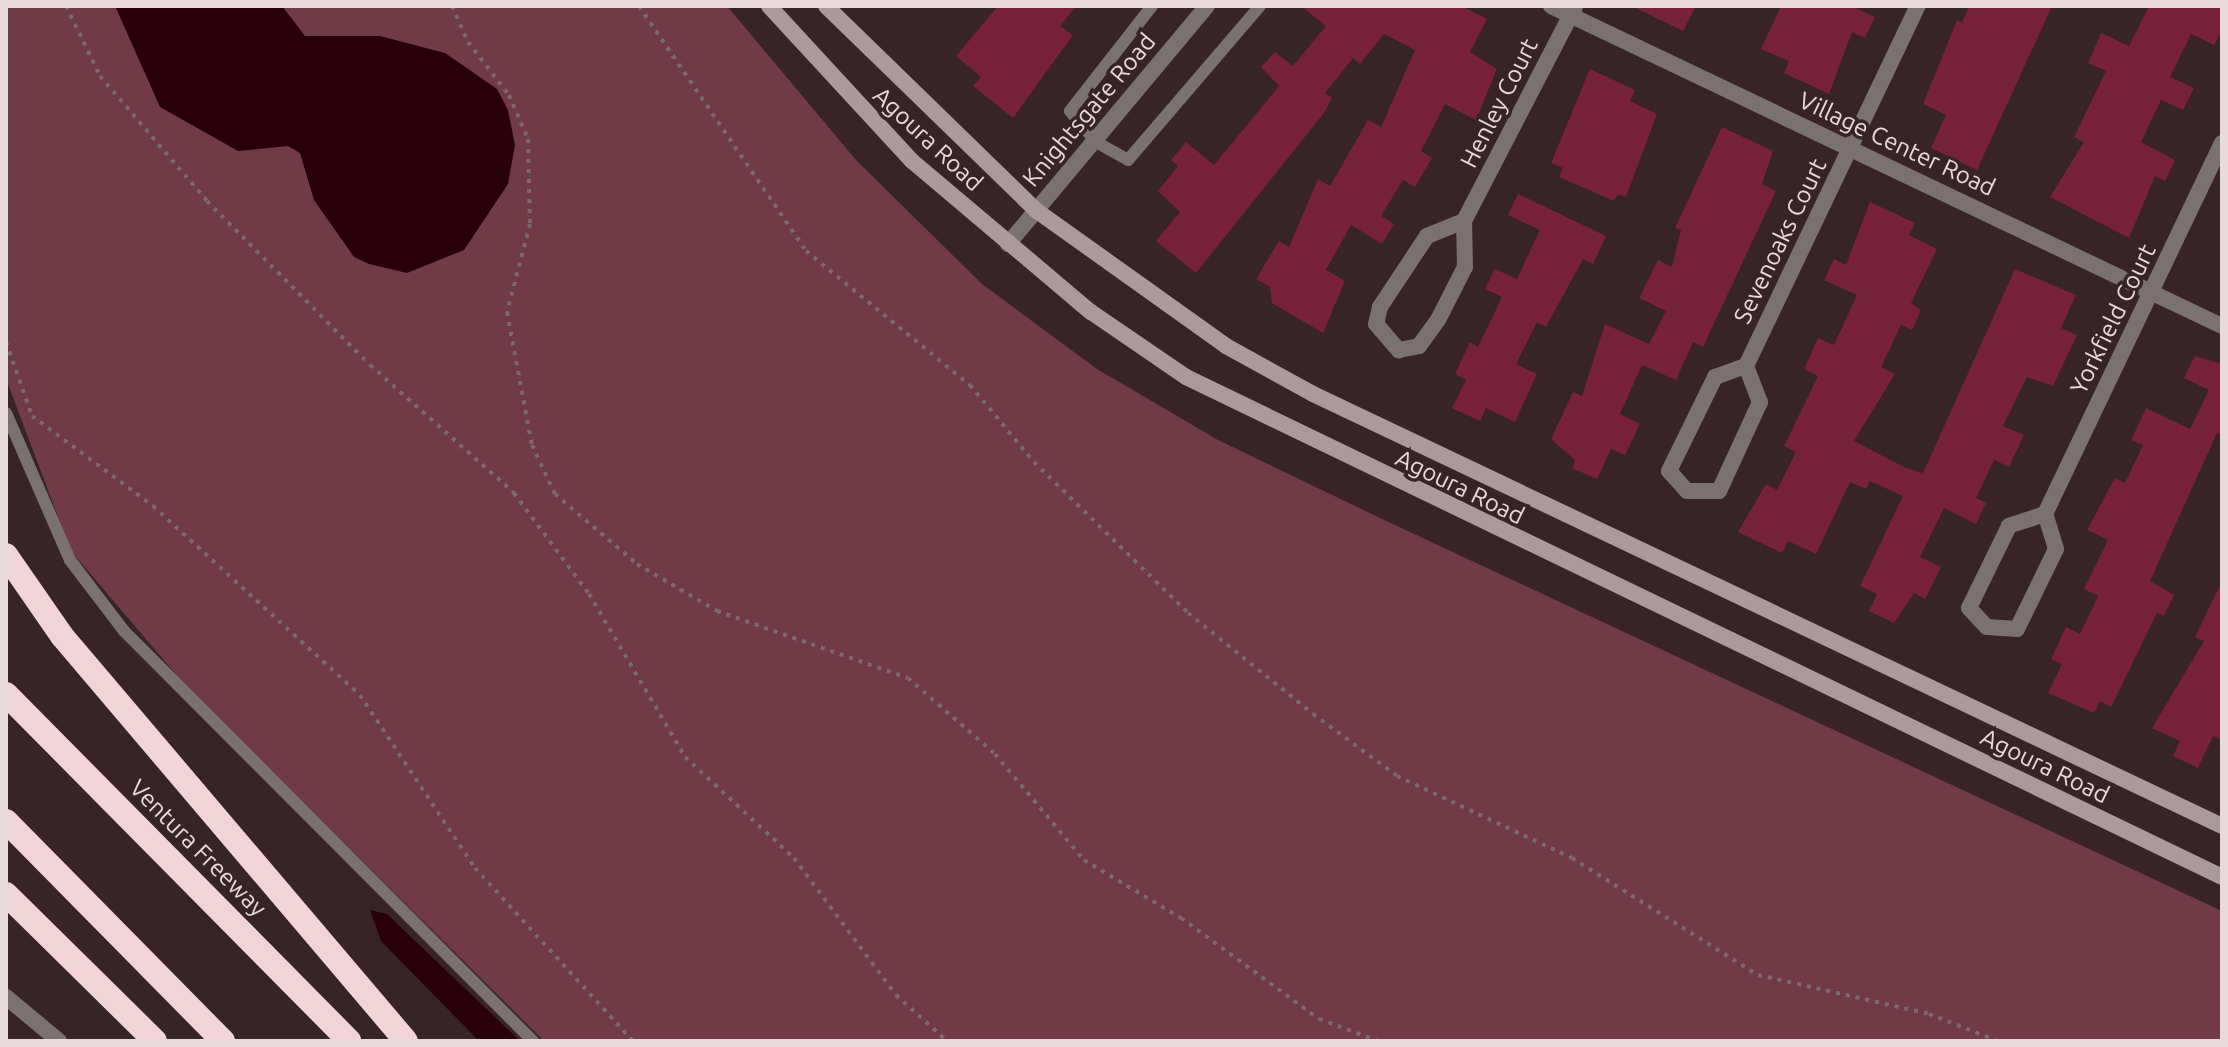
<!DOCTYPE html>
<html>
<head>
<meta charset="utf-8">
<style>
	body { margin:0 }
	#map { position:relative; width:2228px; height:1047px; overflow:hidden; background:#382327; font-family:Ubuntu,sans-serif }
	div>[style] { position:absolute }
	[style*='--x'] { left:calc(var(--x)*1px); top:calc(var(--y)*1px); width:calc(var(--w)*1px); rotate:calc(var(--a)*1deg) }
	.green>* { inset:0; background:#703a46 }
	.water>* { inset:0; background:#28000b }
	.building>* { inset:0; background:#78213a }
	.path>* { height:4px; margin-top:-2px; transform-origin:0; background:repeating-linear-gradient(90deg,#7b696c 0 4px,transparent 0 10px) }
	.service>* { height:12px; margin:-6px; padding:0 6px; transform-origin:6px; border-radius:6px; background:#7c7172 }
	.minor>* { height:16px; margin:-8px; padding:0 8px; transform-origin:8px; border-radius:8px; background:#7c7172 }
	.tertiary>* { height:16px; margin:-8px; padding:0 8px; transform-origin:8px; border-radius:8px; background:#7c7172 }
	.secondary>* { height:16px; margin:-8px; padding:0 8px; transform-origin:8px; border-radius:8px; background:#ab999b }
	.motorway>* { height:24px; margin:-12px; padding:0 12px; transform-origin:12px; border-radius:12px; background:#f0d4d8 }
	span { translate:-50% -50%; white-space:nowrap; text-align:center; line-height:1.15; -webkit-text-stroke:7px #382327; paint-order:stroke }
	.street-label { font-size:24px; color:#e8dadc }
	.frame { position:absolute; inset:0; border:8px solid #e8dadc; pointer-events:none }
</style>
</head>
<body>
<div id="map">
	<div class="green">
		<i style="clip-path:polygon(6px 6px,727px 6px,856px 160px,982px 284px,1097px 369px,1218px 440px,1380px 518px,2222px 911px,2222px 1041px,544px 1041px,185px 685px,71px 551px,6px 379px)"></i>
	</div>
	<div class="water">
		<i style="clip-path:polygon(115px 6px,282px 6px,305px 36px,380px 36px,445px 53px,497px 89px,508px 110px,515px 145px,508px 184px,464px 250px,407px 273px,369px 264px,354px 257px,314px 200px,300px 153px,288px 146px,238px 151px,160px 107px)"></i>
		<i style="clip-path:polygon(370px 910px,387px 914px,520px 1041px,479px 1041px,381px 941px)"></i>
	</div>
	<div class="building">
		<i style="clip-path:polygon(998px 6px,1076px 6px,1060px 26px,1073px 35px,1013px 118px,973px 86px,981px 77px,956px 56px)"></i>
		<i style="clip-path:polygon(1301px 6px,1461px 6px,1487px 19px,1470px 52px,1497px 69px,1476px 120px,1445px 104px,1421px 151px,1432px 158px,1415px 187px,1403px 180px,1381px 216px,1394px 224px,1382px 244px,1351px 225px,1326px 270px,1345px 281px,1323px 333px,1272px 303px,1270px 287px,1256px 279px,1279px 241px,1289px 247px,1318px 179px,1330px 186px,1368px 120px,1381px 127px,1415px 50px,1384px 34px,1360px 64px,1353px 58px,1325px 93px,1332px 98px,1324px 113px,1196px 273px,1156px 241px,1180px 212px,1158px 191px,1178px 166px,1171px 160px,1186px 142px,1214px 165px,1279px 86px,1261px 67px,1275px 52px,1293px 66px,1326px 26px)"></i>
		<i style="clip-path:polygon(1632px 6px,1696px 6px,1683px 31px)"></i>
		<i style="clip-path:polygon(1781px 6px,1852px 6px,1875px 17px,1865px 38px,1852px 32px,1829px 94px,1784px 73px,1789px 61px,1761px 49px)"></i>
		<i style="clip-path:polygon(1970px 6px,2052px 6px,1977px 170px,1931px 148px,1946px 115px,1923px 104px,1957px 20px,1962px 22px)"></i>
		<i style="clip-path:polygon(2149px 6px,2222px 6px,2222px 30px,2214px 45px,2191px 34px,2170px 77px,2194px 88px,2183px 110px,2161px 100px,2141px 142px,2175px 160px,2165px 181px,2155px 176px,2129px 238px,2050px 197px,2084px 142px,2074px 137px,2106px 71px,2088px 63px,2101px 33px,2129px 46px)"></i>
		<i style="clip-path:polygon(1590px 69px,1635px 90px,1630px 101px,1657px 114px,1626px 197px,1618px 194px,1614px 201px,1559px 177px,1563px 168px,1551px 163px)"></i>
		<i style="clip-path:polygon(1722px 127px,1773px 151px,1762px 184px,1776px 191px,1703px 347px,1693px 342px,1676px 380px,1642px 365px,1620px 414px,1640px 424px,1625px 455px,1611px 449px,1597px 479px,1572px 468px,1575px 460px,1551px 439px,1573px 392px,1582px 396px,1605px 324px,1649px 344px,1666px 311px,1639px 298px,1658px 260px,1672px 267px,1681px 230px,1675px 228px)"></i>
		<i style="clip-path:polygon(1518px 194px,1606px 236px,1593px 264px,1583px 259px,1546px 327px,1537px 322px,1516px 364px,1537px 374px,1515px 422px,1486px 408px,1480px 421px,1452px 408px,1466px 380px,1455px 374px,1470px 342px,1478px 347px,1502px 297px,1485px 289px,1495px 269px,1517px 279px,1540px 230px,1508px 215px)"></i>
		<i style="clip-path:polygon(1870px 202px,1915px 223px,1909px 235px,1937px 249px,1911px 303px,1921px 310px,1912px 330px,1901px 325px,1881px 367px,1895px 374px,1854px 441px,1906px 468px,1923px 473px,2015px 269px,2076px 295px,2061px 328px,2077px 335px,2053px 386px,2027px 377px,2003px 426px,2024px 435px,2009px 467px,1994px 460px,1976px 498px,1986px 503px,1976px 524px,1944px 508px,1920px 557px,1941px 567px,1925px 599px,1914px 593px,1894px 623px,1869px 611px,1877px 594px,1860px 586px,1903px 496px,1870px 481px,1866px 489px,1850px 482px,1816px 554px,1788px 541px,1782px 553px,1738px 532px,1766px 484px,1777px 490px,1796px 452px,1784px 446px,1818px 376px,1804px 369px,1818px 338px,1834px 345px,1857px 295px,1824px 280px,1834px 259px,1846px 265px)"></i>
		<i style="clip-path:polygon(2195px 356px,2222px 364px,2222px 436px,2217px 433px,2150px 581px,2174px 595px,2164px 616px,2157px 613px,2111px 707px,2100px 701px,2094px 713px,2048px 693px,2062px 664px,2051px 659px,2066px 627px,2080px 634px,2098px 596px,2084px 589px,2108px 540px,2087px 530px,2115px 478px,2125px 483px,2143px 445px,2131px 440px,2146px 408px,2190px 429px,2209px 390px,2184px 378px)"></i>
		<i style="clip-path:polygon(2222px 581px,2222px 740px,2213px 736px,2198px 768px,2173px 756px,2180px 741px,2152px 728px,2204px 641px,2195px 637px)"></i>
	</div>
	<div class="path">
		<i style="--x:66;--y:6;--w:78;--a:64.1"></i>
		<i style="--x:100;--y:76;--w:165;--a:49.4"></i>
		<i style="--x:207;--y:201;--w:231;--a:45.2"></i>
		<i style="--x:370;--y:365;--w:193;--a:41.6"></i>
		<i style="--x:514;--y:493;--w:126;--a:53.4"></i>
		<i style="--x:589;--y:594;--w:189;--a:59.5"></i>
		<i style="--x:685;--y:757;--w:149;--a:42.8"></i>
		<i style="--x:794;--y:858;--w:171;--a:53.3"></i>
		<i style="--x:896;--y:995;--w:69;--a:42"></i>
		<i style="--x:452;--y:6;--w:39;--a:66"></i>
		<i style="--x:468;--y:42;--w:67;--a:52.3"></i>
		<i style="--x:509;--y:95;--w:48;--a:66.6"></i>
		<i style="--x:528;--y:139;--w:85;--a:88.7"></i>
		<i style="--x:530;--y:224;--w:91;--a:104.6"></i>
		<i style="--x:507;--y:312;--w:135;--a:79.4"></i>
		<i style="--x:532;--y:445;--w:54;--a:64.9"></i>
		<i style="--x:555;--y:494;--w:108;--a:40.5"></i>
		<i style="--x:637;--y:564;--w:93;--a:30.4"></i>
		<i style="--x:717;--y:611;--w:202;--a:19.3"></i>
		<i style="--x:908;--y:678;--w:116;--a:41.1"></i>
		<i style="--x:995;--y:754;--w:138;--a:50"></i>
		<i style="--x:1084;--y:860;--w:113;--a:30.9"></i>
		<i style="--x:1181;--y:918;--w:171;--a:36.2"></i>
		<i style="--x:1319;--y:1019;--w:63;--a:20.4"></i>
		<i style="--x:639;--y:6;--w:297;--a:55.7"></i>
		<i style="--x:806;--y:251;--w:212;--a:39.3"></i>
		<i style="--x:970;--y:385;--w:100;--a:50.3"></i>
		<i style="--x:1034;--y:462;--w:216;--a:44.4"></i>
		<i style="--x:1188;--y:613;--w:161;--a:38.9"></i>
		<i style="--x:1313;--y:714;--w:104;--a:36.4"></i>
		<i style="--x:1397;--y:776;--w:193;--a:25.1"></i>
		<i style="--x:1572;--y:858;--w:220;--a:32.2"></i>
		<i style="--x:1758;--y:975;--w:175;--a:12.8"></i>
		<i style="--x:1929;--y:1014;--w:74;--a:21.4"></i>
		<i style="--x:6;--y:342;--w:78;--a:70.6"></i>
		<i style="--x:32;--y:416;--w:151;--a:36.6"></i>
		<i style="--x:153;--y:506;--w:280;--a:42.4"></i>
		<i style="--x:360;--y:695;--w:208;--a:56.4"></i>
		<i style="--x:475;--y:868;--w:234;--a:47.6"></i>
	</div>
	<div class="service">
		<i style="--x:1152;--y:6;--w:133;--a:128"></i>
		<i style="--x:1070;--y:111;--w:40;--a:50"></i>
		<i style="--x:1096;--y:142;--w:37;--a:29"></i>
		<i style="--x:1128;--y:160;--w:203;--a:-49.4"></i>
		<i style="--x:6;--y:413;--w:160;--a:66.5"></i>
		<i style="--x:70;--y:560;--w:89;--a:52.7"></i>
		<i style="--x:124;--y:631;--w:579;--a:45.07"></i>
	</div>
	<div class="minor">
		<i style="--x:1551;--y:6;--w:743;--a:25.5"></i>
		<i style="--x:1464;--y:221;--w:40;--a:158"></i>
		<i style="--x:1427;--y:236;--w:85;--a:123.5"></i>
		<i style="--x:1380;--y:307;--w:17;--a:103"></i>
		<i style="--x:1376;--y:324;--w:35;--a:49"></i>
		<i style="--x:1399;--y:350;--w:20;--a:-11"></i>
		<i style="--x:1419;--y:346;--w:34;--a:-54"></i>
		<i style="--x:1439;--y:318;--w:57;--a:-63"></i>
		<i style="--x:1465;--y:267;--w:46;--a:-91.2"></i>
		<i style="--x:1464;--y:221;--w:241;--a:-62.6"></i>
		<i style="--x:1008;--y:244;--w:310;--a:-50.1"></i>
		<i style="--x:1746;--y:366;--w:399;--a:-64.5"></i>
		<i style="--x:1746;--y:366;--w:39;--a:69"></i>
		<i style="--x:1760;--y:402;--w:98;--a:114.7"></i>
		<i style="--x:1719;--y:491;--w:32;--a:180"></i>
		<i style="--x:1687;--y:491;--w:27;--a:-132"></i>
		<i style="--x:1669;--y:471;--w:105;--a:-63.9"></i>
		<i style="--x:1715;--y:377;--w:33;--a:-20"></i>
		<i style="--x:2045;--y:514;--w:38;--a:162"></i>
		<i style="--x:2009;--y:526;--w:91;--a:116"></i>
		<i style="--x:1969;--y:608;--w:26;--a:47"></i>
		<i style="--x:1987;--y:627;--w:30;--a:4"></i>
		<i style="--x:2017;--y:629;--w:89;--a:-64"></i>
		<i style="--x:2056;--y:549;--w:37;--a:-107"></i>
		<i style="--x:2045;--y:514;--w:411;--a:-64.5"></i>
	</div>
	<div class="tertiary">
		<i style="--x:6;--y:997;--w:69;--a:39.7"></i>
	</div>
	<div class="secondary">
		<i style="--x:769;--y:6;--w:211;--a:47.3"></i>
		<i style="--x:912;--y:161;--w:234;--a:40.2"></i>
		<i style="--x:1091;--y:312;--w:115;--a:34.4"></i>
		<i style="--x:1186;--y:377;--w:1150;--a:25.76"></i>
		<i style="--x:826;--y:6;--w:294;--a:44.2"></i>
		<i style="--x:1037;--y:211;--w:232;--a:35.5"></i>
		<i style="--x:1226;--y:346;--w:99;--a:28.9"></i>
		<i style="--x:1313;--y:394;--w:1006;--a:25.42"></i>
	</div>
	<div class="motorway">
		<i style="--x:6;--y:555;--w:98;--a:55.3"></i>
		<i style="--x:62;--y:636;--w:531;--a:49.66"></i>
		<i style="--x:6;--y:694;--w:488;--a:45.3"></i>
		<i style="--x:6;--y:821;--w:309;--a:45.4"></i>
		<i style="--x:6;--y:894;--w:209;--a:44.6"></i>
	</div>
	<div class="street-label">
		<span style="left:1499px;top:103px;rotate:-63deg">Henley Court</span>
		<span style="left:1089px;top:110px;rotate:-50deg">Knightsgate Road</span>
		<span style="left:928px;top:139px;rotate:43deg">Agoura Road</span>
		<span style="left:1897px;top:144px;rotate:25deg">Village Center Road</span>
		<span style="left:1780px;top:241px;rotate:-64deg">Sevenoaks Court</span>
		<span style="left:2113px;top:319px;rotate:-64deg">Yorkfield Court</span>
		<span style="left:1460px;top:487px;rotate:26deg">Agoura Road</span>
		<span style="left:2045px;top:766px;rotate:26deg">Agoura Road</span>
		<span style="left:198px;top:848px;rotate:45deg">Ventura Freeway</span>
	</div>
	<div class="frame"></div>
</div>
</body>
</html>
